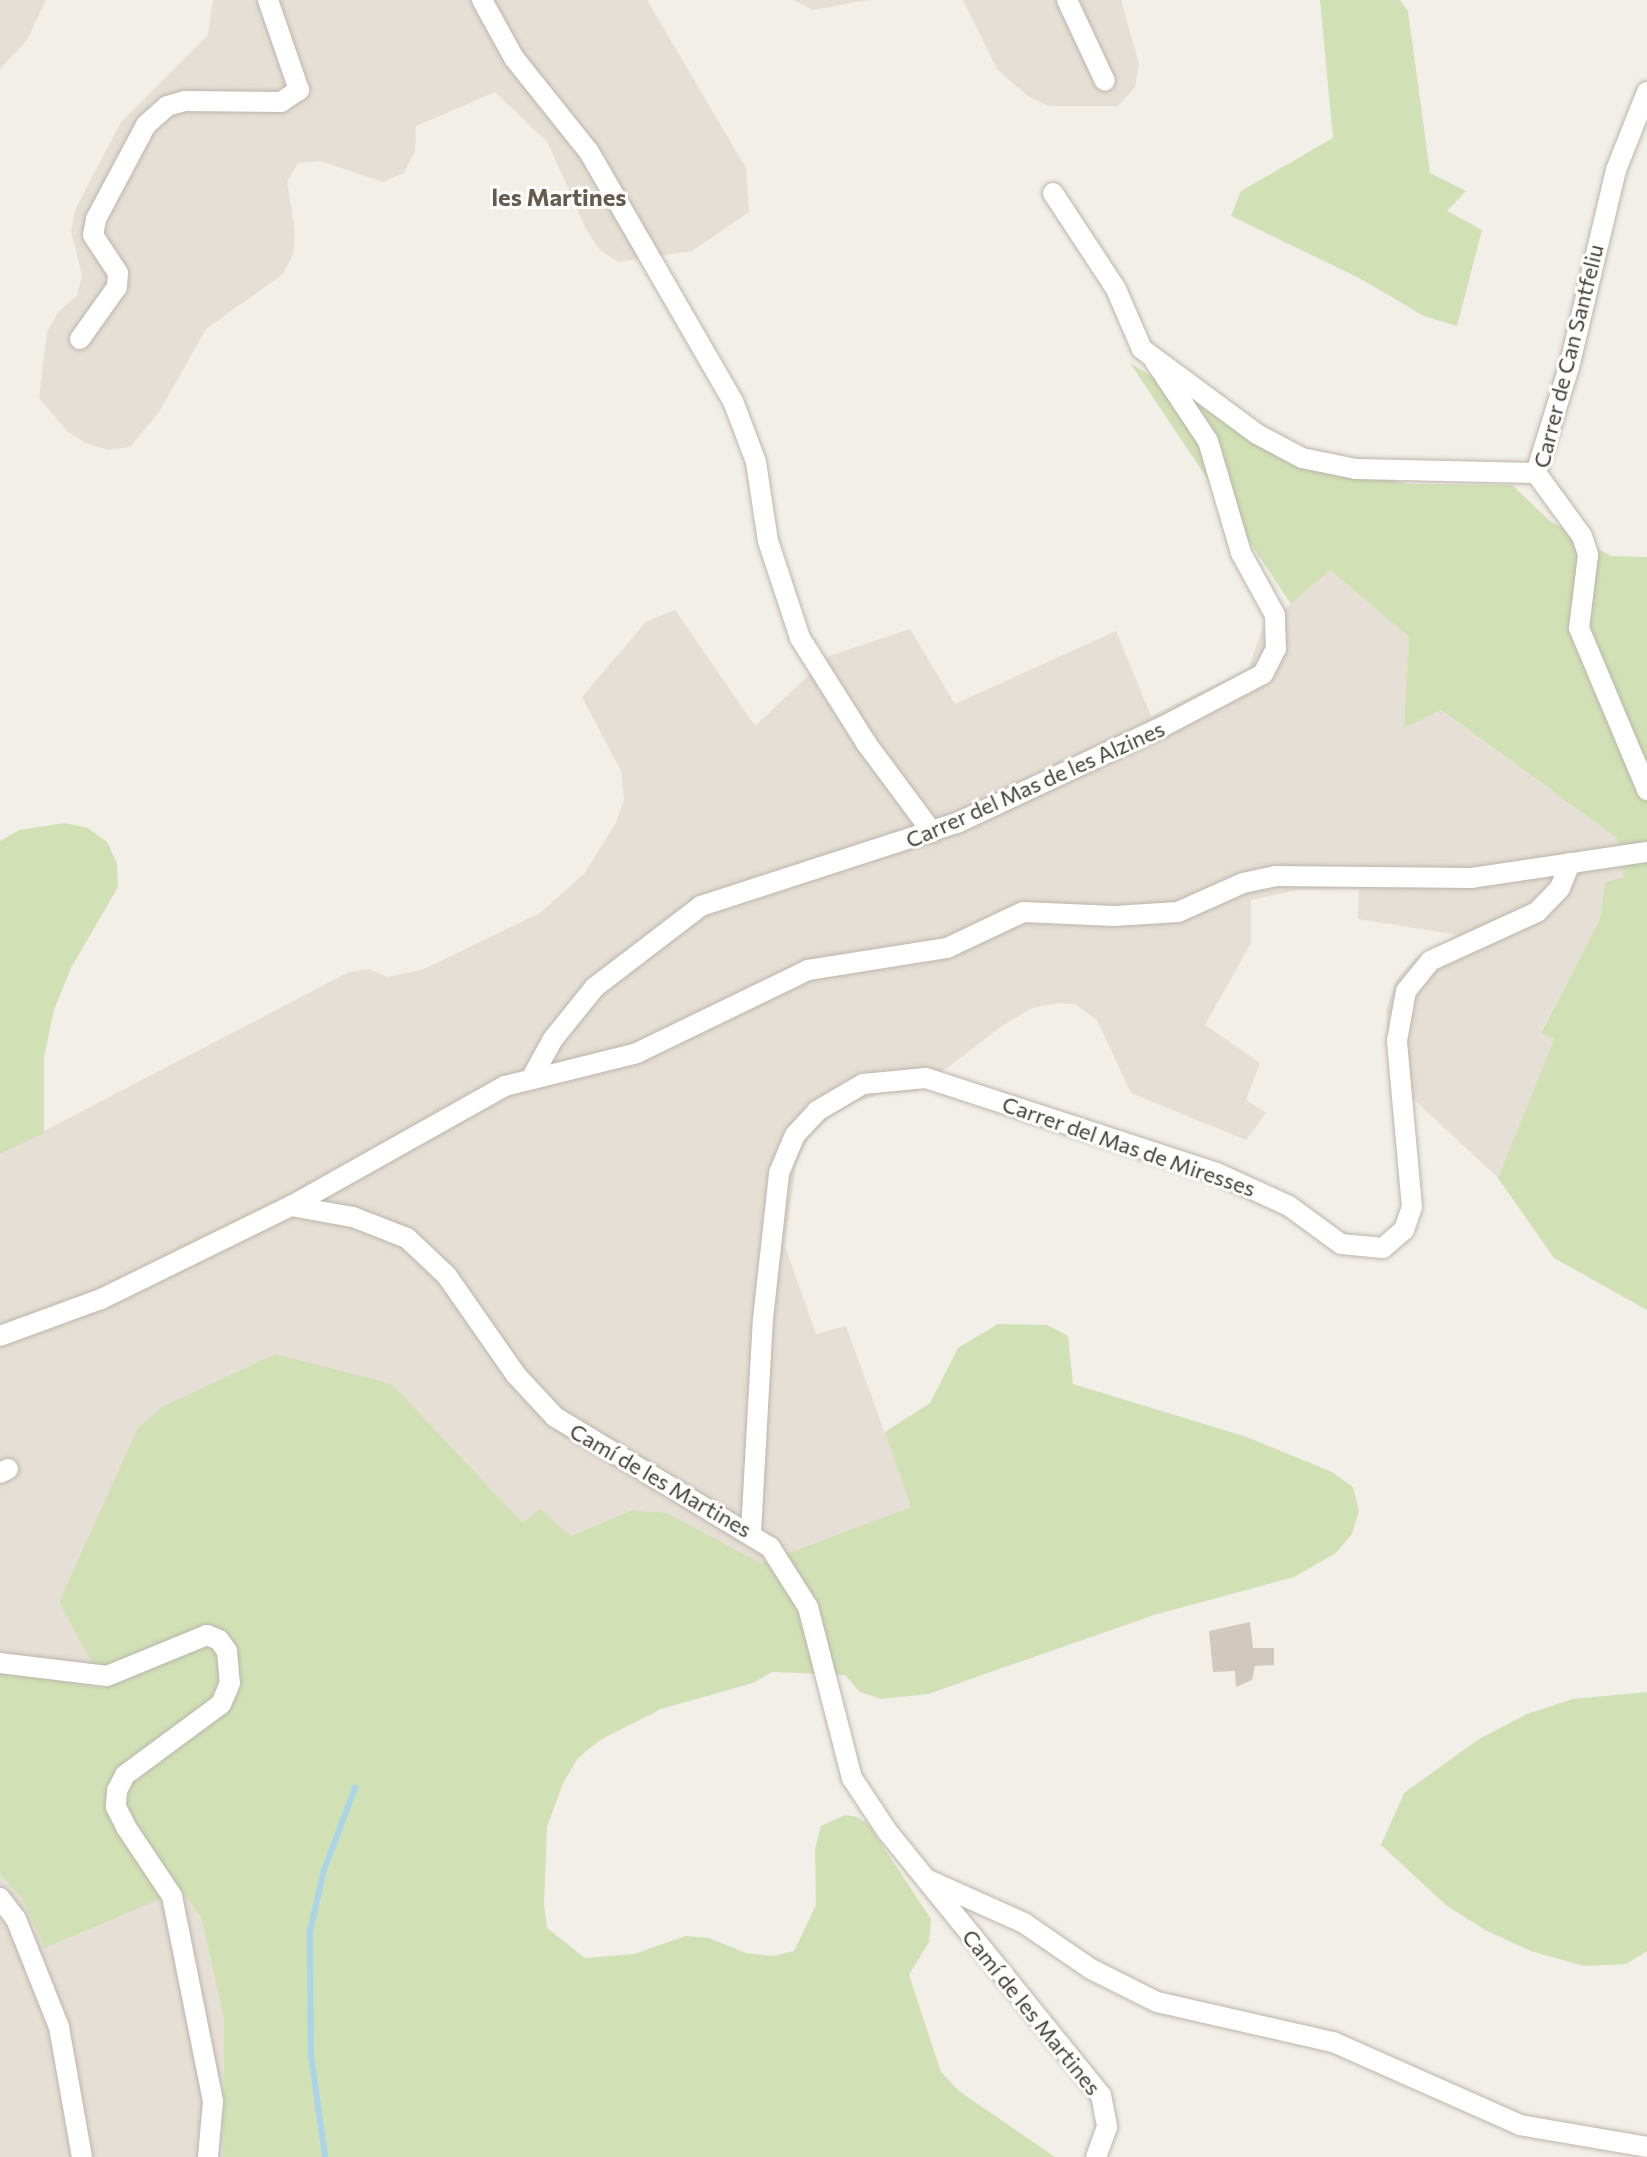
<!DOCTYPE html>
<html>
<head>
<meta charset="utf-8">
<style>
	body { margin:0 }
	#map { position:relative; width:1647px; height:2157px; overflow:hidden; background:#f2eee8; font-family:Commissioner,sans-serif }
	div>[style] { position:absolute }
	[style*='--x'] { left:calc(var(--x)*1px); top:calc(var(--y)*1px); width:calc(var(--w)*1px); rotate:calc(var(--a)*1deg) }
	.residential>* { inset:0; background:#e5dfd6 }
	.green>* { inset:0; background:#d1e1b5 }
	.stream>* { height:6px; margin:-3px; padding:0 3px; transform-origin:3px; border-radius:3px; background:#abd4e8 }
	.building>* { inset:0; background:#d2c9be }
	.roads { filter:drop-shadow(0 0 2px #bcb5ab) drop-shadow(0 0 2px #bcb5ab) }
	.minor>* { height:20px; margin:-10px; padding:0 10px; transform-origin:10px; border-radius:10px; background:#fff }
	span { translate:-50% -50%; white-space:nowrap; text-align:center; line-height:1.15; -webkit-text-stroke:6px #fff; paint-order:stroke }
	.street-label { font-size:22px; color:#443e37 }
	.neighbourhood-label { font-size:24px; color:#665b50; font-weight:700 }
</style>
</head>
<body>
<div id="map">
	<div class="residential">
		<i style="clip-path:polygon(0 0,46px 0,27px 40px,0 69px)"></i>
		<i style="clip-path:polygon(213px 0,647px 0,746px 168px,749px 212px,692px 251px,618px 262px,599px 249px,586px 229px,548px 143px,495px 92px,416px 126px,415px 151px,404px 173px,383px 182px,321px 161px,298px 163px,287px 182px,295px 231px,293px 254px,283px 274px,206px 329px,159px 412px,130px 447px,108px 450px,86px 443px,67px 431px,39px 398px,47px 332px,59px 311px,77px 296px,82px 275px,71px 231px,76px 208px,121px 122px,208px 35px)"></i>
		<i style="clip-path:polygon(793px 0,868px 0,813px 10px)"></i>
		<i style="clip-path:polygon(963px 0,1121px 0,1139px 64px,1135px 87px,1118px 106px,1049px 106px,1029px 97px,997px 69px)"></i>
		<i style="clip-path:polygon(1330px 570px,1409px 637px,1405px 727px,1440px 710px,1618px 839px,1625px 877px,1605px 882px,1600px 919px,1541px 1032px,1554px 1039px,1498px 1178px,1390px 1077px,1386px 1010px,1397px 979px,1415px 958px,1458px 935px,1358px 919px,1359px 889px,1297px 890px,1251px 900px,1251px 943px,1205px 1025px,1260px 1063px,1246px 1100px,1266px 1113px,1246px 1140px,1131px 1093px,1097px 1020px,1075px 1004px,1058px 1003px,1032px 1008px,1003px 1025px,916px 1092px,885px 1093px,857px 1102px,830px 1117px,808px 1139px,796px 1164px,785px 1246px,816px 1334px,846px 1326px,912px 1507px,760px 1563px,667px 1513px,632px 1510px,569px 1536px,541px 1508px,524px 1524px,392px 1384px,346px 1374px,84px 1549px,59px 1602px,107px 1690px,0 1671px,0 1154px,349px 972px,368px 969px,388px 977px,424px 969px,540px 913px,584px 874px,616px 823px,624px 799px,621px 771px,582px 697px,646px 622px,675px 610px,755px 726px,829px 656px,910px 629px,955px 704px,1116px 631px,1151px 716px,1248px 669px,1263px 628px)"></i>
		<i style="clip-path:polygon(0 1874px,21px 1897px,45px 1948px,181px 1889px,201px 1917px,224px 2019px,223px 2157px,0 2157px)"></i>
	</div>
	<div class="green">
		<i style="clip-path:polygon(1320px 0,1400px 0,1408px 11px,1430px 173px,1466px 191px,1447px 211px,1482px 230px,1457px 326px,1424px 316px,1359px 278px,1231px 216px,1241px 191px,1333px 138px)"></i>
		<i style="clip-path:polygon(1130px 363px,1286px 460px,1410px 484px,1512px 485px,1550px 521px,1611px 556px,1647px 557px,1647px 1310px,1554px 1258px,1498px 1178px,1554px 1039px,1541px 1033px,1600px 919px,1605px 882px,1624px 877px,1618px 839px,1441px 710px,1404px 728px,1409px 637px,1330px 570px,1291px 604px)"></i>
		<i style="clip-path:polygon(65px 823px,88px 828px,107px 842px,117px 863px,118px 887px,71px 968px,54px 1010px,44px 1057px,44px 1133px,0 1154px,0 841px,19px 830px)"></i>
		<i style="clip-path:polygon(998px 1324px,1047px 1325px,1068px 1336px,1073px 1384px,1247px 1437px,1332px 1472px,1353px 1487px,1359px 1511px,1352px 1534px,1336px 1553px,1294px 1577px,1154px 1615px,928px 1694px,881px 1699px,860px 1692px,845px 1675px,772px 1672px,753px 1683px,661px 1709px,600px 1740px,578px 1758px,563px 1783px,547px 1827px,544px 1904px,547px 1928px,585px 1958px,634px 1954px,686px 1936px,709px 1938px,746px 1953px,773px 1956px,794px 1951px,816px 1905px,815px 1849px,821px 1826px,845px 1815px,857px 1817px,868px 1824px,931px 1919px,929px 1942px,909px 1975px,941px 2072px,959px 2091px,1055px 2157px,223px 2157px,224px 2019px,201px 1917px,181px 1890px,45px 1948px,21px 1897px,0 1874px,0 1671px,106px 1689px,59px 1602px,138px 1428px,162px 1407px,275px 1354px,392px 1384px,523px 1523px,541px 1508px,570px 1536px,632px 1510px,667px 1513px,761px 1563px,911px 1507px,885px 1432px,930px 1403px,958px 1348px)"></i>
		<i style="clip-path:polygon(1647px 1692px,1647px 1951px,1626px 1964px,1584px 1966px,1531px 1951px,1487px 1931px,1447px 1906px,1381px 1845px,1404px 1793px,1479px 1739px,1527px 1714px,1573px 1699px)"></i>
	</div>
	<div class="stream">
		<i style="--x:325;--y:2157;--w:103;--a:-97.8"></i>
		<i style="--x:311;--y:2055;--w:124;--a:-90.5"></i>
		<i style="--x:310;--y:1931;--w:63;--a:-77.1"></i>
		<i style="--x:324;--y:1870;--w:88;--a:-69.3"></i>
	</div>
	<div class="building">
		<i style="clip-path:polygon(1250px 1622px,1253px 1648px,1274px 1648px,1274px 1665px,1255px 1666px,1252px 1680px,1236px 1687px,1235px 1671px,1213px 1672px,1209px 1631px)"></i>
	</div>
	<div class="roads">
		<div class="minor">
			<i style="--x:482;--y:0;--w:66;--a:61.1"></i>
			<i style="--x:514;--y:58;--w:120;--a:51.4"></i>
			<i style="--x:589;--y:152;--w:288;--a:60"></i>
			<i style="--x:733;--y:401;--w:65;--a:69.3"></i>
			<i style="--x:756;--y:462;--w:80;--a:81.4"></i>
			<i style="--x:768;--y:541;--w:102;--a:71.7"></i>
			<i style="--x:800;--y:638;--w:124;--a:57.8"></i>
			<i style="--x:866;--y:743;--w:111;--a:53.4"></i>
			<i style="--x:1067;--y:0;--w:89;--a:64.9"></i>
			<i style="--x:1647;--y:92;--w:84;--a:111.7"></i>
			<i style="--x:1616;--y:170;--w:203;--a:103.4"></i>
			<i style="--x:1569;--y:367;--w:111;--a:107.3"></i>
			<i style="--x:1536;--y:473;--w:78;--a:53.9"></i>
			<i style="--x:1582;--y:536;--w:20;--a:72"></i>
			<i style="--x:1588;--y:555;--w:74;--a:97"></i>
			<i style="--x:1579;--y:628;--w:176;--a:67.2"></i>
			<i style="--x:1053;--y:193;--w:115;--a:56.7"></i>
			<i style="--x:1116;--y:289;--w:65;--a:66.6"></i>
			<i style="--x:1142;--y:349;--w:143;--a:36.5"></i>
			<i style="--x:1257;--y:434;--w:51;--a:28.1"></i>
			<i style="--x:1302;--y:458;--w:55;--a:11.5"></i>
			<i style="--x:1356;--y:469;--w:180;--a:1.3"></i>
			<i style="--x:80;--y:339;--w:64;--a:-54.6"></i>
			<i style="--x:117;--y:287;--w:14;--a:-86"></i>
			<i style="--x:118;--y:273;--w:45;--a:-123.3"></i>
			<i style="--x:93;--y:235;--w:16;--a:-79"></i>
			<i style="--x:96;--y:219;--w:106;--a:-62"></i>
			<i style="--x:146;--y:125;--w:28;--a:-42"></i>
			<i style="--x:167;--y:106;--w:19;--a:-16"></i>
			<i style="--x:185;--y:101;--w:96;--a:0.6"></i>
			<i style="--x:281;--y:102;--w:22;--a:-34"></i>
			<i style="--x:299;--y:90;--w:95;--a:-109"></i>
			<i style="--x:532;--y:1077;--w:43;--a:-61.1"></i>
			<i style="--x:553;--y:1039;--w:67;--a:-51.1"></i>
			<i style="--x:595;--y:987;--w:133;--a:-37.4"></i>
			<i style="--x:701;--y:906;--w:269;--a:-18"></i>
			<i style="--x:957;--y:823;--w:226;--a:-25.1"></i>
			<i style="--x:1162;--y:727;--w:114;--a:-27.7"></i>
			<i style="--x:1263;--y:674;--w:28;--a:-63"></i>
			<i style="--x:1276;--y:649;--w:34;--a:-92"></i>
			<i style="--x:1275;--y:615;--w:71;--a:-118.7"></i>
			<i style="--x:1241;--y:553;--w:117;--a:-106.4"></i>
			<i style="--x:1208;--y:441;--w:97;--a:-123.7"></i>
			<i style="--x:291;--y:1206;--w:63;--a:10.1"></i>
			<i style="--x:353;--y:1217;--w:58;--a:21.3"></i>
			<i style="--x:407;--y:1238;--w:55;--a:43.5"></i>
			<i style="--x:447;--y:1276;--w:121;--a:55.1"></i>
			<i style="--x:516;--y:1375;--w:57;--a:47.1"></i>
			<i style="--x:555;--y:1417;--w:251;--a:31.2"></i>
			<i style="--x:770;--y:1547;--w:71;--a:57.7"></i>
			<i style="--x:808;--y:1607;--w:177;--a:75.6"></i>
			<i style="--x:852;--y:1778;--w:64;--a:56.6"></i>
			<i style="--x:887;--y:1831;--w:340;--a:51"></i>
			<i style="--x:1101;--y:2095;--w:33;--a:79"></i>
			<i style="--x:1107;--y:2127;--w:32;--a:110"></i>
			<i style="--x:0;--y:1336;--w:108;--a:-20.1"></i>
			<i style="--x:101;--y:1299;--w:212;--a:-26.1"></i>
			<i style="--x:291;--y:1206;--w:245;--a:-29.3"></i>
			<i style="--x:505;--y:1086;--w:136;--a:-14"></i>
			<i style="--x:637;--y:1053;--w:190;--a:-25.9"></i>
			<i style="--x:808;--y:970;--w:141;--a:-9"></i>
			<i style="--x:947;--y:948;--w:84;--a:-25.3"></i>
			<i style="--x:1023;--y:912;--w:91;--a:2.5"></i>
			<i style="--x:1114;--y:916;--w:64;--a:-3.6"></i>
			<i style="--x:1178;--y:912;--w:71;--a:-24"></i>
			<i style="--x:1243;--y:883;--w:33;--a:-12"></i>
			<i style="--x:1275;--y:876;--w:197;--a:0.6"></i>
			<i style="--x:1472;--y:878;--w:177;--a:-8.5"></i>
			<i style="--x:0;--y:1473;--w:9;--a:-27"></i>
			<i style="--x:751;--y:1532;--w:213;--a:-86.8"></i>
			<i style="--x:763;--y:1319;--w:147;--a:-83.7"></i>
			<i style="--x:779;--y:1173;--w:41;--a:-67.2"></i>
			<i style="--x:795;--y:1135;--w:33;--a:-47"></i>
			<i style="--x:817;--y:1111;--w:53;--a:-30.4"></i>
			<i style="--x:863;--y:1084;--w:63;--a:-5.4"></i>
			<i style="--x:926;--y:1078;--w:306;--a:18.1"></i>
			<i style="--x:1217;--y:1173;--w:79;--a:24.6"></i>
			<i style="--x:1289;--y:1206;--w:64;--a:36.2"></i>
			<i style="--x:1341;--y:1244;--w:42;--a:5.4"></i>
			<i style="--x:1383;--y:1248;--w:28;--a:-41"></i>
			<i style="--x:1404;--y:1230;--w:24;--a:-71"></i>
			<i style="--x:1412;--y:1207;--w:167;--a:-95.2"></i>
			<i style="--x:1397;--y:1041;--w:51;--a:-79.8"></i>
			<i style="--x:1406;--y:991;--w:38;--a:-51"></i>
			<i style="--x:1430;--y:961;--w:118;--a:-24.6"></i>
			<i style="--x:1537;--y:912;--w:33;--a:-46"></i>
			<i style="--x:1560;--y:888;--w:27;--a:-68"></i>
			<i style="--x:0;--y:1663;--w:108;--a:6.9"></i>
			<i style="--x:107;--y:1676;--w:108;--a:-22.3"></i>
			<i style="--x:207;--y:1635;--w:13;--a:23"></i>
			<i style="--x:219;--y:1640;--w:14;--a:54"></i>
			<i style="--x:227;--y:1651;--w:32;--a:85"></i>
			<i style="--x:230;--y:1683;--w:23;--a:113"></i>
			<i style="--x:221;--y:1704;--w:119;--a:143.5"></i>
			<i style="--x:125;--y:1775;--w:18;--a:117"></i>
			<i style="--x:117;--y:1791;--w:16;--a:94"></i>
			<i style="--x:116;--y:1807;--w:22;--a:63"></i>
			<i style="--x:126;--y:1827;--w:83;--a:56.3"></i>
			<i style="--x:172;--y:1896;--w:209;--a:78.7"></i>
			<i style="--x:213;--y:2101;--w:56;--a:95.1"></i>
			<i style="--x:928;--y:1880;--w:105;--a:24.1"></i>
			<i style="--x:1024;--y:1923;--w:81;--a:34.5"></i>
			<i style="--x:1091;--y:1969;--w:74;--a:26.6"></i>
			<i style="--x:1157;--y:2002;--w:180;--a:12.8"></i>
			<i style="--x:1333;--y:2042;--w:205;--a:23.9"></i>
			<i style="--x:1520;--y:2125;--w:129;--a:9.8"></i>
			<i style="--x:0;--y:1898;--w:26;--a:53"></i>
			<i style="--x:16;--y:1919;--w:116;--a:68.3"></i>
			<i style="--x:59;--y:2027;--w:132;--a:80"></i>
		</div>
	</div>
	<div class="street-label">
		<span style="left:1568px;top:356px;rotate:-76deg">Carrer de Can Santfeliu</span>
		<span style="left:1035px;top:784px;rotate:-24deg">Carrer del Mas de les Alzines</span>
		<span style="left:1129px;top:1146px;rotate:19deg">Carrer del Mas de Miresses</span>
		<span style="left:661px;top:1480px;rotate:30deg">Camí de les Martines</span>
		<span style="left:1032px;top:2012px;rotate:51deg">Camí de les Martines</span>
	</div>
	<div class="neighbourhood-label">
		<span style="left:559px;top:197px">les Martines</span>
	</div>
</div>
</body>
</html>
